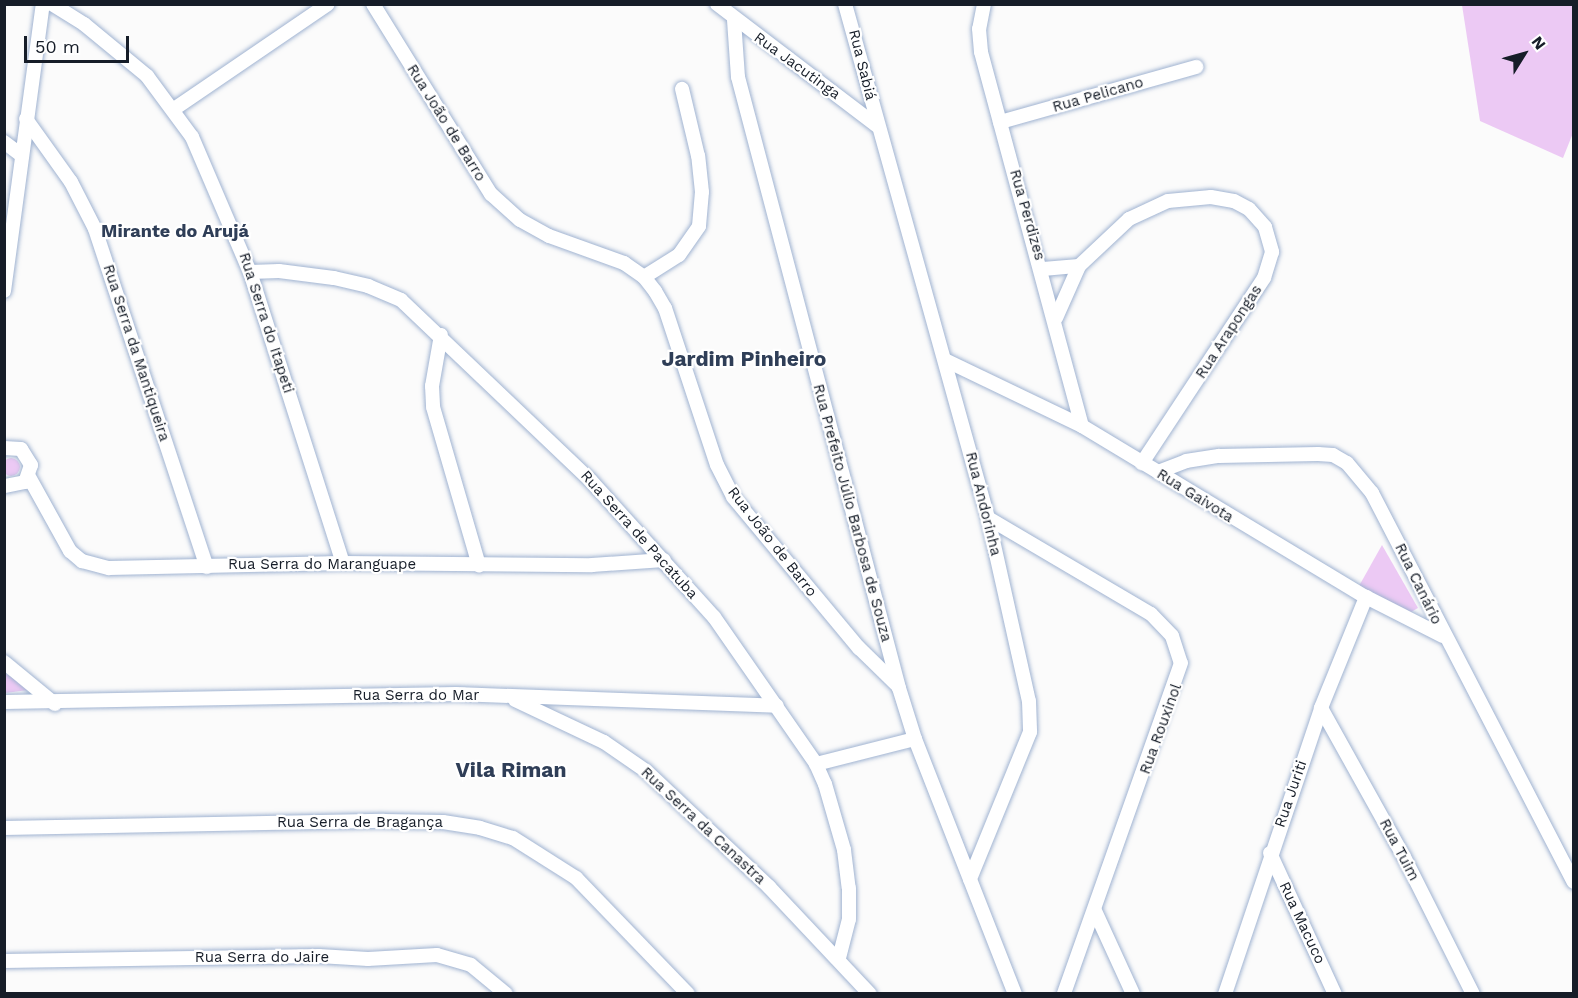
<!DOCTYPE html>
<html>
<head>
<meta charset="utf-8">
<style>
	body { margin:0 }
	#map { position:relative; width:1578px; height:998px; overflow:hidden; background:#fbfbfb; font-family:"Work Sans",sans-serif }
	div>[style] { position:absolute }
	[style*='--x'] { left:calc(var(--x)*1px); top:calc(var(--y)*1px); width:calc(var(--w)*1px); rotate:calc(var(--a)*1deg) }
	.green>* { inset:0; background:#ecc9f4 }
	.round { border-radius:50% }
	.roads { filter:drop-shadow(0 0 2px #a0b3d1) drop-shadow(0 0 2px #a0b3d1) }
	.minor>* { height:14px; margin:-7px; padding:0 7px; transform-origin:7px; border-radius:7px; background:#fff }
	span { translate:-50% -50%; white-space:nowrap; text-align:center; line-height:1.15; -webkit-text-stroke:4.5px #fff; paint-order:stroke }
	.street-label { font-size:15px; color:#161d28 }
	.quarter-label { font-size:18px; color:#2f3e57; font-weight:700 }
	.district-label { font-size:21px; color:#2f3e57; font-weight:700 }
	.frame { position:absolute; inset:0; border:6px solid #161d28; pointer-events:none }
	.north { position:absolute; left:1494px; top:24px; width:60px; height:60px; -webkit-text-stroke:4px #fff; paint-order:stroke; rotate:53deg; font-size:16px; font-weight:700; line-height:24px; text-align:center; color:#161d28 }
	.north::after { content:''; display:block; margin:auto; width:21px; height:27px; background:#161d28; clip-path:polygon(50% 0,100% 100%,50% 72%,0 100%) }
	.scale { position:absolute; left:24px; top:36px; width:105px; height:27px; box-sizing:border-box; border:3px solid #161d28; border-top:0; padding-left:8px; font-size:18px; line-height:21px; white-space:nowrap; color:#161d28; -webkit-text-stroke:4px #fff; paint-order:stroke }
</style>
</head>
<body>
<div id="map">
	<div class="green">
		<i style="clip-path:polygon(1462px 5px,1573px 5px,1573px 133px,1563px 158px,1480px 121px)"></i>
		<i class="round" style="left:2px;top:458px;width:18px;height:18px"></i>
		<i style="clip-path:polygon(1382px 545px,1418px 608px,1411px 612px,1359px 586px)"></i>
		<i style="clip-path:polygon(4px 673px,27px 685px,28px 690px,5px 693px)"></i>
	</div>
	<div class="roads">
		<div class="minor">
			<i style="--x:52;--y:4;--w:38;--a:32"></i>
			<i style="--x:84;--y:24;--w:82;--a:39.5"></i>
			<i style="--x:147;--y:76;--w:76;--a:53.6"></i>
			<i style="--x:192;--y:137;--w:147;--a:66.8"></i>
			<i style="--x:250;--y:272;--w:305;--a:72.3"></i>
			<i style="--x:373;--y:4;--w:224;--a:58.2"></i>
			<i style="--x:491;--y:194;--w:39;--a:42"></i>
			<i style="--x:520;--y:220;--w:33;--a:29"></i>
			<i style="--x:549;--y:236;--w:80;--a:19.8"></i>
			<i style="--x:624;--y:263;--w:24;--a:35"></i>
			<i style="--x:644;--y:277;--w:18;--a:52"></i>
			<i style="--x:655;--y:291;--w:20;--a:60"></i>
			<i style="--x:665;--y:308;--w:165;--a:71.7"></i>
			<i style="--x:717;--y:465;--w:36;--a:63"></i>
			<i style="--x:733;--y:497;--w:197;--a:50.2"></i>
			<i style="--x:859;--y:648;--w:54;--a:44.3"></i>
			<i style="--x:717;--y:4;--w:201;--a:37.3"></i>
			<i style="--x:845;--y:4;--w:534;--a:74.45"></i>
			<i style="--x:988;--y:518;--w:188;--a:77.4"></i>
			<i style="--x:1029;--y:701;--w:31;--a:88"></i>
			<i style="--x:1030;--y:732;--w:159;--a:112.2"></i>
			<i style="--x:984;--y:4;--w:25;--a:101"></i>
			<i style="--x:979;--y:29;--w:23;--a:85"></i>
			<i style="--x:981;--y:52;--w:387;--a:74.9"></i>
			<i style="--x:734;--y:20;--w:57;--a:86"></i>
			<i style="--x:738;--y:77;--w:632;--a:75.24"></i>
			<i style="--x:899;--y:688;--w:53;--a:72.6"></i>
			<i style="--x:915;--y:739;--w:274;--a:68.6"></i>
			<i style="--x:174;--y:109;--w:186;--a:-34.3"></i>
			<i style="--x:26;--y:119;--w:77;--a:54.5"></i>
			<i style="--x:71;--y:182;--w:53;--a:62.9"></i>
			<i style="--x:95;--y:229;--w:356;--a:71.7"></i>
			<i style="--x:1000;--y:122;--w:204;--a:-15.7"></i>
			<i style="--x:4;--y:142;--w:20;--a:37"></i>
			<i style="--x:1043;--y:269;--w:36;--a:-5"></i>
			<i style="--x:250;--y:272;--w:29;--a:-2"></i>
			<i style="--x:279;--y:271;--w:55;--a:7.3"></i>
			<i style="--x:334;--y:278;--w:35;--a:13"></i>
			<i style="--x:368;--y:286;--w:36;--a:23"></i>
			<i style="--x:401;--y:300;--w:262;--a:43.6"></i>
			<i style="--x:591;--y:481;--w:183;--a:47.9"></i>
			<i style="--x:714;--y:617;--w:179;--a:55.2"></i>
			<i style="--x:816;--y:764;--w:22;--a:66"></i>
			<i style="--x:825;--y:784;--w:69;--a:73.9"></i>
			<i style="--x:844;--y:850;--w:38;--a:83"></i>
			<i style="--x:849;--y:888;--w:31;--a:90"></i>
			<i style="--x:849;--y:919;--w:40;--a:104.4"></i>
			<i style="--x:644;--y:277;--w:41;--a:-32.2"></i>
			<i style="--x:679;--y:255;--w:35;--a:-55"></i>
			<i style="--x:699;--y:226;--w:34;--a:-85"></i>
			<i style="--x:702;--y:192;--w:36;--a:-96"></i>
			<i style="--x:698;--y:156;--w:69;--a:-103.4"></i>
			<i style="--x:4;--y:291;--w:290;--a:-82.3"></i>
			<i style="--x:1056;--y:318;--w:57;--a:-66.1"></i>
			<i style="--x:1079;--y:266;--w:69;--a:-43.2"></i>
			<i style="--x:1129;--y:219;--w:43;--a:-24.8"></i>
			<i style="--x:1168;--y:201;--w:43;--a:-5.3"></i>
			<i style="--x:1211;--y:197;--w:23;--a:10"></i>
			<i style="--x:1234;--y:201;--w:17;--a:28"></i>
			<i style="--x:1249;--y:209;--w:24;--a:48"></i>
			<i style="--x:1265;--y:227;--w:26;--a:74"></i>
			<i style="--x:1272;--y:252;--w:27;--a:107"></i>
			<i style="--x:1264;--y:278;--w:222;--a:123.4"></i>
			<i style="--x:441;--y:335;--w:52;--a:100"></i>
			<i style="--x:432;--y:386;--w:21;--a:87"></i>
			<i style="--x:433;--y:407;--w:165;--a:73.8"></i>
			<i style="--x:945;--y:360;--w:152;--a:25.7"></i>
			<i style="--x:1082;--y:426;--w:332;--a:31.1"></i>
			<i style="--x:1366;--y:597;--w:86;--a:26.9"></i>
			<i style="--x:4;--y:448;--w:17;--a:3"></i>
			<i style="--x:21;--y:449;--w:19;--a:58"></i>
			<i style="--x:31;--y:465;--w:18;--a:109"></i>
			<i style="--x:25;--y:482;--w:21;--a:169"></i>
			<i style="--x:1158;--y:472;--w:30;--a:-21"></i>
			<i style="--x:1186;--y:461;--w:33;--a:-9"></i>
			<i style="--x:1219;--y:456;--w:99;--a:-1.2"></i>
			<i style="--x:1318;--y:454;--w:15;--a:4"></i>
			<i style="--x:1333;--y:455;--w:16;--a:30"></i>
			<i style="--x:1347;--y:463;--w:39;--a:50"></i>
			<i style="--x:1372;--y:493;--w:438;--a:62.6"></i>
			<i style="--x:29;--y:477;--w:85;--a:61"></i>
			<i style="--x:70;--y:551;--w:16;--a:40"></i>
			<i style="--x:82;--y:561;--w:28;--a:15"></i>
			<i style="--x:109;--y:568;--w:234;--a:-1.2"></i>
			<i style="--x:343;--y:563;--w:249;--a:0.5"></i>
			<i style="--x:592;--y:565;--w:72;--a:-4"></i>
			<i style="--x:988;--y:518;--w:189;--a:30.5"></i>
			<i style="--x:1151;--y:614;--w:30;--a:46"></i>
			<i style="--x:1172;--y:636;--w:28;--a:72"></i>
			<i style="--x:1181;--y:663;--w:351;--a:109.5"></i>
			<i style="--x:4;--y:662;--w:66;--a:39.5"></i>
			<i style="--x:515;--y:700;--w:98;--a:25.3"></i>
			<i style="--x:604;--y:742;--w:51;--a:34.6"></i>
			<i style="--x:646;--y:771;--w:169;--a:43.3"></i>
			<i style="--x:769;--y:887;--w:147;--a:46.7"></i>
			<i style="--x:4;--y:702;--w:452;--a:-1"></i>
			<i style="--x:456;--y:694;--w:321;--a:2.1"></i>
			<i style="--x:1321;--y:708;--w:171;--a:60.9"></i>
			<i style="--x:1404;--y:857;--w:153;--a:63.3"></i>
			<i style="--x:816;--y:764;--w:102;--a:-14.2"></i>
			<i style="--x:4;--y:828;--w:380;--a:-1.1"></i>
			<i style="--x:384;--y:821;--w:59;--a:1"></i>
			<i style="--x:443;--y:822;--w:37;--a:9"></i>
			<i style="--x:480;--y:828;--w:34;--a:17"></i>
			<i style="--x:513;--y:838;--w:75;--a:32.4"></i>
			<i style="--x:576;--y:878;--w:161;--a:46"></i>
			<i style="--x:1270;--y:853;--w:155;--a:65.3"></i>
			<i style="--x:1095;--y:911;--w:91;--a:65.4"></i>
			<i style="--x:4;--y:961;--w:315;--a:-0.9"></i>
			<i style="--x:319;--y:956;--w:49;--a:3.5"></i>
			<i style="--x:368;--y:959;--w:69;--a:-3.3"></i>
			<i style="--x:437;--y:955;--w:35;--a:16"></i>
			<i style="--x:471;--y:965;--w:45;--a:39.6"></i>
			<i style="--x:1225;--y:994;--w:302;--a:-71.4"></i>
			<i style="--x:1321;--y:708;--w:120;--a:-67.9"></i>
		</div>
	</div>
	<div class="street-label">
		<span style="left:862px;top:65px;rotate:76deg">Rua Sabiá</span>
		<span style="left:797px;top:66px;rotate:36deg">Rua Jacutinga</span>
		<span style="left:1098px;top:95px;rotate:-16deg">Rua Pelicano</span>
		<span style="left:446px;top:123px;rotate:58deg">Rua João de Barro</span>
		<span style="left:1027px;top:215px;rotate:74deg">Rua Perdizes</span>
		<span style="left:266px;top:323px;rotate:72deg">Rua Serra do Itapeti</span>
		<span style="left:1229px;top:332px;rotate:-57deg">Rua Arapongas</span>
		<span style="left:136px;top:353px;rotate:72deg">Rua Serra da Mantiqueira</span>
		<span style="left:1195px;top:496px;rotate:32deg">Rua Gaivota</span>
		<span style="left:983px;top:504px;rotate:76deg">Rua Andorinha</span>
		<span style="left:852px;top:513px;rotate:75deg">Rua Prefeito Júlio Barbosa de Souza</span>
		<span style="left:639px;top:535px;rotate:48deg">Rua Serra de Pacatuba</span>
		<span style="left:772px;top:542px;rotate:52deg">Rua João de Barro</span>
		<span style="left:322px;top:565px">Rua Serra do Maranguape</span>
		<span style="left:1418px;top:584px;rotate:64deg">Rua Canário</span>
		<span style="left:416px;top:696px">Rua Serra do Mar</span>
		<span style="left:1161px;top:729px;rotate:-70deg">Rua Rouxinol</span>
		<span style="left:1291px;top:794px;rotate:-71deg">Rua Juriti</span>
		<span style="left:360px;top:823px">Rua Serra de Bragança</span>
		<span style="left:703px;top:826px;rotate:43deg">Rua Serra da Canastra</span>
		<span style="left:1399px;top:850px;rotate:62deg">Rua Tuim</span>
		<span style="left:1302px;top:923px;rotate:65deg">Rua Macuco</span>
		<span style="left:262px;top:958px">Rua Serra do Jaire</span>
	</div>
	<div class="quarter-label">
		<span style="left:175px;top:231px">Mirante do Arujá</span>
	</div>
	<div class="district-label">
		<span style="left:744px;top:359px">Jardim Pinheiro</span>
		<span style="left:511px;top:770px">Vila Riman</span>
	</div>
	<div class="frame"></div>
	<div class="north">N</div>
	<div class="scale">50 m</div>
</div>
</body>
</html>
